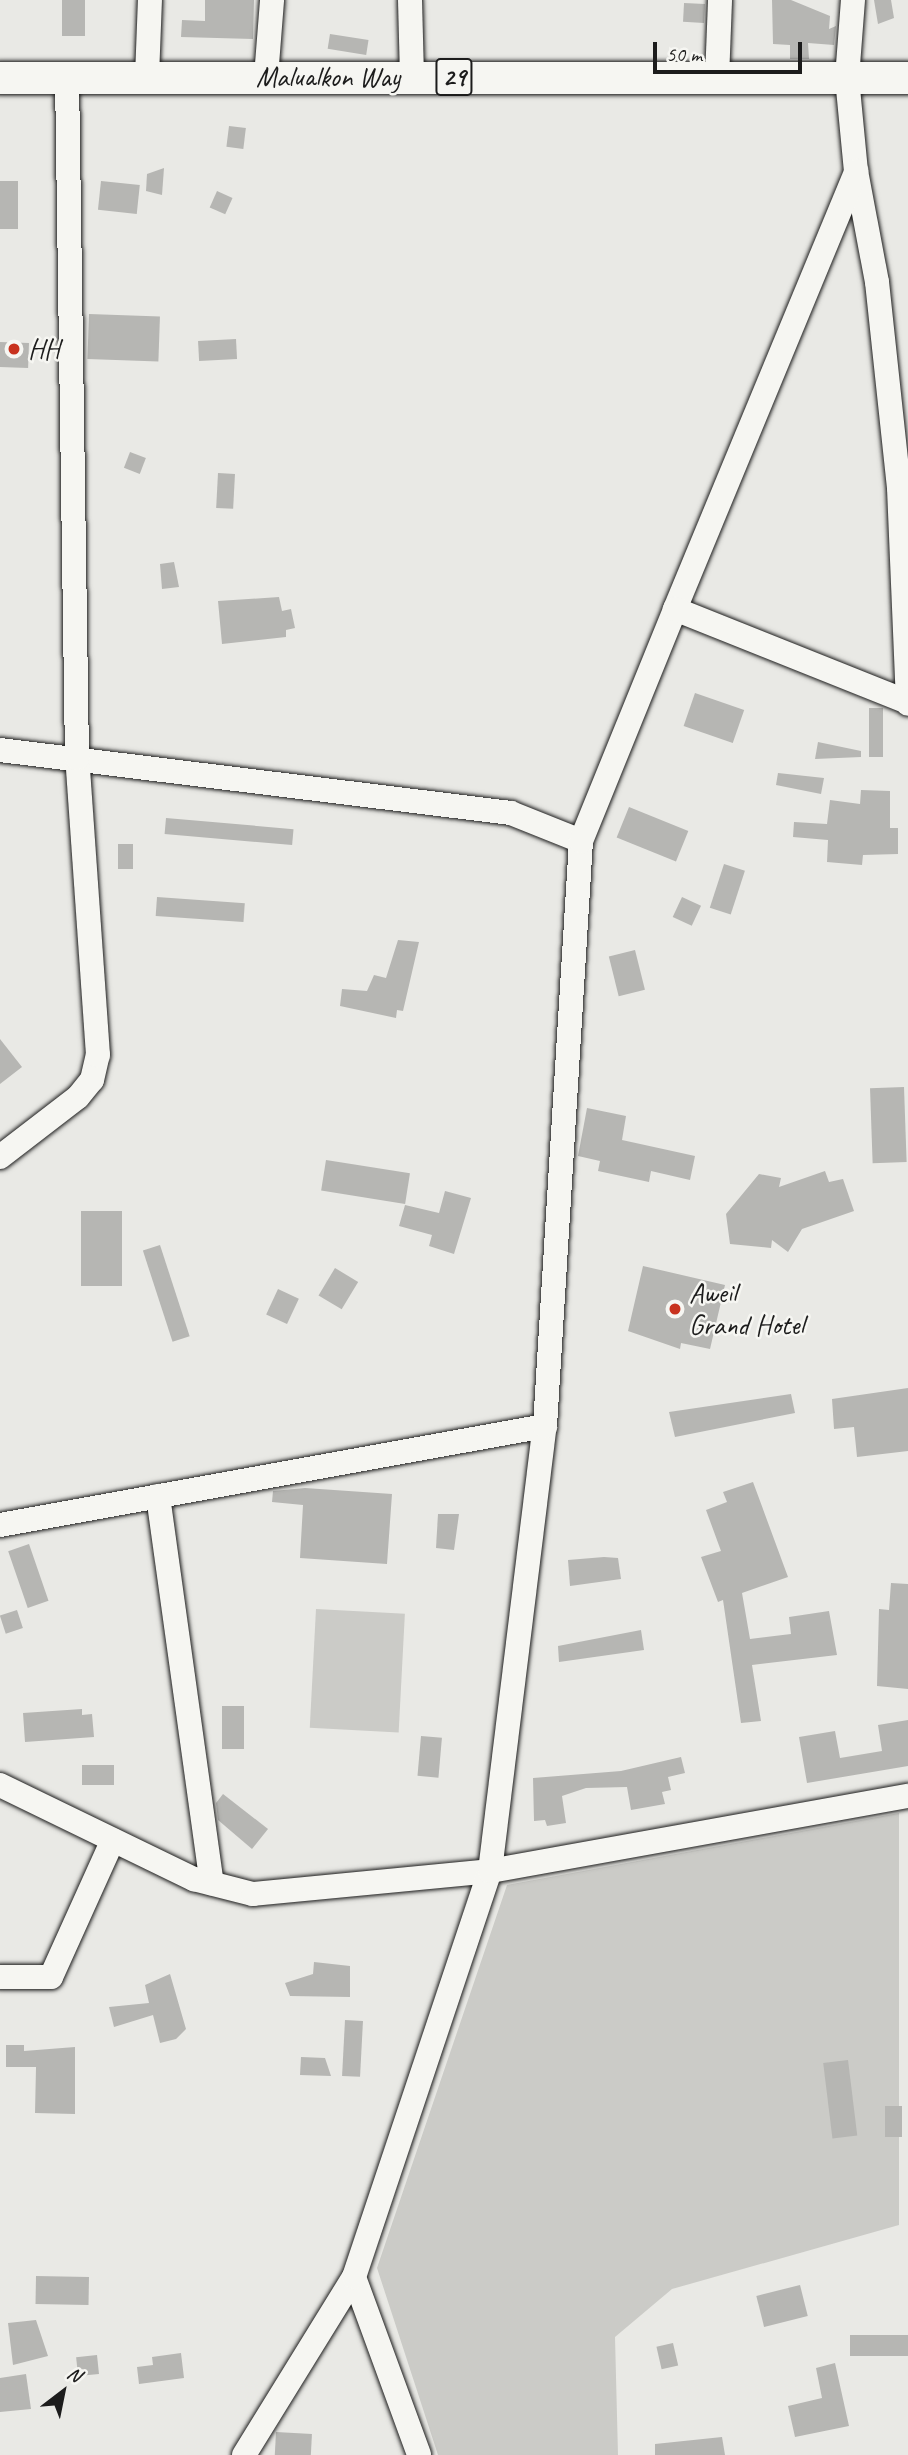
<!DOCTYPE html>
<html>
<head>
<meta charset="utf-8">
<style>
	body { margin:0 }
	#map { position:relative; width:908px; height:2455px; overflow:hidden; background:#e9e9e5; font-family:Caveat,sans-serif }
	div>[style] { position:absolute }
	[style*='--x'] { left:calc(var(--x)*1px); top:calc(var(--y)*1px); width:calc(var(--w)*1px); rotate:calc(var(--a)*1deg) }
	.green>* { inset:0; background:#cbcbc7; transform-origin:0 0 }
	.building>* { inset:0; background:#b6b6b3; transform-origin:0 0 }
	.roads { filter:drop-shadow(0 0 2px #1c1c1c) drop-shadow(0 0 2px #1c1c1c) }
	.minor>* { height:24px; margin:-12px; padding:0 12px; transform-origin:12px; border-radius:12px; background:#f6f6f2 }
	.major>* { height:32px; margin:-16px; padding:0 16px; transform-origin:16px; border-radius:16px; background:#f6f6f2 }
	.dots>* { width:19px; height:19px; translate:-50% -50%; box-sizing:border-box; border:4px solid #f6f6f2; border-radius:50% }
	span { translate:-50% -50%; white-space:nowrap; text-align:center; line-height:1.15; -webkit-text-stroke:5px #f6f6f2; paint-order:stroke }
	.shield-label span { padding:2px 5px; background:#f6f6f2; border:2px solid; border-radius:5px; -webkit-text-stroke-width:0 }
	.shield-label { font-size:26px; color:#1c1c1c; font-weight:700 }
	.street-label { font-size:28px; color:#1c1c1c }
	.poi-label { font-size:28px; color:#1c1c1c }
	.left { translate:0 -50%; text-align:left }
	.north { position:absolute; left:28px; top:2357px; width:70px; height:70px; -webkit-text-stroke:5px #f6f6f2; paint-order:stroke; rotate:32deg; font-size:19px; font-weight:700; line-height:28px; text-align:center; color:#1c1c1c }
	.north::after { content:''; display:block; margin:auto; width:24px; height:32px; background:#1c1c1c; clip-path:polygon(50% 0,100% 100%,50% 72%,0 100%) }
	.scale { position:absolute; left:653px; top:42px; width:149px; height:32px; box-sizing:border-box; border:4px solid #1c1c1c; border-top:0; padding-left:9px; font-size:21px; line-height:24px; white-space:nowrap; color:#1c1c1c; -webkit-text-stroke:5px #f6f6f2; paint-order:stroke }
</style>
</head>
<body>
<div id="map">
	<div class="green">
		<i style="left:316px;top:1609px;width:89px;height:119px;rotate:3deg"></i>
		<i style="clip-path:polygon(899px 1813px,899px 2225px,672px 2289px,615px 2337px,618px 2455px,438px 2455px,377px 2268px,507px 1885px)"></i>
	</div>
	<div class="building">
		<i style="left:62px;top:0;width:23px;height:36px"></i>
		<i style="clip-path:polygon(205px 0,254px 0,253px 39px,181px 37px,182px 20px,205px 21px)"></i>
		<i style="clip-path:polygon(772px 0,791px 0,830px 16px,829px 29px,836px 26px,834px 45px,808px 43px,809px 59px,790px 59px,790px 45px,773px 44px)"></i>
		<i style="clip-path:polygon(874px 0,891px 0,894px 18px,878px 24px)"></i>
		<i style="left:705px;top:4px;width:19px;height:21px;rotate:93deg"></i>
		<i style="left:330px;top:34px;width:39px;height:15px;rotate:9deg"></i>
		<i style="left:229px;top:126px;width:17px;height:21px;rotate:7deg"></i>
		<i style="clip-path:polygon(164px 168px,162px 195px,146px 191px,147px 174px)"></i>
		<i style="left:0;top:181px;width:18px;height:48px"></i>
		<i style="left:101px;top:181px;width:39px;height:29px;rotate:6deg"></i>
		<i style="left:217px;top:191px;width:17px;height:18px;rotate:24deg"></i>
		<i style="left:89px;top:314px;width:71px;height:45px;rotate:2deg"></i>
		<i style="left:236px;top:339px;width:20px;height:38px;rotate:87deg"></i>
		<i style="left:0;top:342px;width:29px;height:25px;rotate:2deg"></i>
		<i style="left:130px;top:452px;width:17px;height:17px;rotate:21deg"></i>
		<i style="left:218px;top:473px;width:17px;height:35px;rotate:3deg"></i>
		<i style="clip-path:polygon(174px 562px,179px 587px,162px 589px,160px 564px)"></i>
		<i style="clip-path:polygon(279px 597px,282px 611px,291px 609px,295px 628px,286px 630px,286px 637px,222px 644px,218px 601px)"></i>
		<i style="left:695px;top:693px;width:52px;height:35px;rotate:19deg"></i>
		<i style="left:869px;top:708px;width:14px;height:49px"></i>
		<i style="clip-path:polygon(818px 742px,861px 751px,861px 757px,815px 759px)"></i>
		<i style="clip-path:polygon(778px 773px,824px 778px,821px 794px,776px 785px)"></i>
		<i style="clip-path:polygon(861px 790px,890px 791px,890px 828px,898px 828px,898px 854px,863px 855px,862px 865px,827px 862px,828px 840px,793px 837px,794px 822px,827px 824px,830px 800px,860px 804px)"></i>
		<i style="left:629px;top:807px;width:64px;height:33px;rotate:22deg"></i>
		<i style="left:166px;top:818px;width:128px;height:16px;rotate:5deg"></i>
		<i style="left:118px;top:844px;width:15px;height:25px"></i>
		<i style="left:724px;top:864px;width:22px;height:46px;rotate:18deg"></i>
		<i style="left:157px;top:897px;width:88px;height:19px;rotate:4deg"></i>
		<i style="left:682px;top:897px;width:21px;height:22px;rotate:25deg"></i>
		<i style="clip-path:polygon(398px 940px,419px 942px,403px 1011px,397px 1010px,396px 1018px,340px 1006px,342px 989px,367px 991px,374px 975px,386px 978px)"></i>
		<i style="left:635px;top:950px;width:41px;height:27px;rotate:76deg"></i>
		<i style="clip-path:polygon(0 1039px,22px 1067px,0 1084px)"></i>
		<i style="left:904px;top:1087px;width:75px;height:34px;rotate:88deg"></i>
		<i style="clip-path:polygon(587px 1108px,626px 1116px,622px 1140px,695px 1156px,690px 1180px,651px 1171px,649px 1182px,598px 1171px,600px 1161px,578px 1156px)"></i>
		<i style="left:326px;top:1160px;width:85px;height:31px;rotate:9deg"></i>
		<i style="clip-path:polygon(825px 1171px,829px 1182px,843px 1179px,854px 1211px,802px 1229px,788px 1252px,772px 1240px,771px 1248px,730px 1244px,726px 1214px,759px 1174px,781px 1178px,779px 1187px)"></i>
		<i style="clip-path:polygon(445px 1191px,471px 1198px,454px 1254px,429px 1246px,432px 1235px,399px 1226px,405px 1205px,439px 1213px)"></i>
		<i style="left:81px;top:1211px;width:41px;height:75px"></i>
		<i style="left:160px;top:1245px;width:96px;height:18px;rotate:72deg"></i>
		<i style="clip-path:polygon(643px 1266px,725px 1285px,710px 1349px,681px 1343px,680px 1349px,628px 1331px)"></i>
		<i style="left:335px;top:1268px;width:27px;height:32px;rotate:31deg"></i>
		<i style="left:278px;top:1289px;width:23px;height:28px;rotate:25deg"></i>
		<i style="clip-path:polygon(908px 1388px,908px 1451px,857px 1457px,854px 1427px,834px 1429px,832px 1399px)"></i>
		<i style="clip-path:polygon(791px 1394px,795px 1413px,675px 1437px,669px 1412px)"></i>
		<i style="clip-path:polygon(753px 1482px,788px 1577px,742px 1593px,750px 1639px,791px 1634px,789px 1617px,829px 1611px,837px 1655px,752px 1665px,761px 1721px,741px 1723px,723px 1600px,718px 1602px,701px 1557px,721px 1551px,706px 1510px,727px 1502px,723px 1492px)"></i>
		<i style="clip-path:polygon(305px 1488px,392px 1494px,387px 1564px,300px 1558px,303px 1505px,272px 1502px,273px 1491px)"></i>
		<i style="clip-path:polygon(438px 1514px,459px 1514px,454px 1550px,436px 1548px)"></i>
		<i style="left:29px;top:1544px;width:60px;height:22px;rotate:71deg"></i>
		<i style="clip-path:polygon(604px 1557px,618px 1558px,621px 1579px,570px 1586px,568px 1560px)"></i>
		<i style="clip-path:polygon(891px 1583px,908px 1584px,908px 1689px,877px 1686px,879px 1609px,889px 1610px)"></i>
		<i style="left:17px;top:1610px;width:19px;height:18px;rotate:72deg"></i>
		<i style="clip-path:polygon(641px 1630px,644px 1650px,559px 1662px,558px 1646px)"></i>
		<i style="left:222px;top:1706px;width:22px;height:43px"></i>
		<i style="clip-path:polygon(82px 1709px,82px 1715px,92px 1714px,94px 1737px,25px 1742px,23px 1713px)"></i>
		<i style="clip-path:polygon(908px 1720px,908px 1766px,807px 1783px,799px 1737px,835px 1731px,840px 1758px,882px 1751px,878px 1725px)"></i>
		<i style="left:421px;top:1736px;width:21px;height:40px;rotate:5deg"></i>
		<i style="clip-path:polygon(681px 1757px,685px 1773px,668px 1777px,671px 1790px,662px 1792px,665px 1804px,631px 1810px,627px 1787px,586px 1788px,562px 1796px,566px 1823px,547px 1826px,545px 1820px,534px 1821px,533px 1778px,621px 1771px)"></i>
		<i style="left:82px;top:1765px;width:32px;height:20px"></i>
		<i style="clip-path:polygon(223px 1794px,268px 1829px,252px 1849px,218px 1820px,216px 1803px)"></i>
		<i style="clip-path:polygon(314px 1962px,350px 1966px,350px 1997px,290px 1996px,285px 1983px,313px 1974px)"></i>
		<i style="clip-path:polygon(170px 1974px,186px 2029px,176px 2039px,160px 2043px,153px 2015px,114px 2027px,109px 2007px,149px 2003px,145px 1985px)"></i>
		<i style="left:345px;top:2020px;width:18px;height:56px;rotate:3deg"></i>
		<i style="clip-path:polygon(6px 2045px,24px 2045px,24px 2051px,75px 2047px,75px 2114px,35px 2113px,36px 2067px,6px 2067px)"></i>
		<i style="clip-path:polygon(301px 2057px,325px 2058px,331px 2076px,300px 2075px)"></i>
		<i style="left:848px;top:2060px;width:76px;height:25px;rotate:83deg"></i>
		<i style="left:902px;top:2106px;width:31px;height:17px;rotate:90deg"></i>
		<i style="left:36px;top:2276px;width:53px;height:28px;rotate:1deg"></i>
		<i style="left:800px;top:2285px;width:32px;height:45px;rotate:76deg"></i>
		<i style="clip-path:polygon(36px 2320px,48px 2356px,13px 2365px,8px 2323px)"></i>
		<i style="left:908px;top:2335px;width:21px;height:58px;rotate:90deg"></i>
		<i style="left:673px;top:2343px;width:23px;height:17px;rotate:77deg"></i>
		<i style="clip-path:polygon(181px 2353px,184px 2378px,139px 2384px,137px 2367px,153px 2365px,152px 2357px)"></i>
		<i style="left:97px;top:2355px;width:19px;height:21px;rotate:84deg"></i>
		<i style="clip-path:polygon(835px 2363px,849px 2426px,795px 2437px,788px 2406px,822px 2398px,816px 2368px)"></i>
		<i style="clip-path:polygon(26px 2374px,31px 2409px,0 2412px,0 2378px)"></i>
		<i style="left:276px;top:2432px;width:36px;height:23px;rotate:3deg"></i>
		<i style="clip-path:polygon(722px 2437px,725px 2455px,655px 2455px,655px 2444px)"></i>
	</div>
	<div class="roads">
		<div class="minor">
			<i style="--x:410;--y:0;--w:77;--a:88.5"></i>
			<i style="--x:853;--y:0;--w:78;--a:94.4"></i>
			<i style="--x:847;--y:78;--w:93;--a:84.5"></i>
			<i style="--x:856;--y:171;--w:113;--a:79.3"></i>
			<i style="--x:877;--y:282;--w:207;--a:83.9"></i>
			<i style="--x:899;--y:488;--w:216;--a:87.6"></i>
			<i style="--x:147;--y:77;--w:77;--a:-87.8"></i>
			<i style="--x:266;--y:77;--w:77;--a:-85.5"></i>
			<i style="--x:717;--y:79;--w:79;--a:-87.8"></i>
			<i style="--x:675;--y:609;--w:474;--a:-67.5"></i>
			<i style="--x:0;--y:750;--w:515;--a:7.03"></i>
			<i style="--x:511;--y:813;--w:75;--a:21.8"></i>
			<i style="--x:0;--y:1157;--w:98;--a:-37.6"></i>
			<i style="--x:78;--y:1097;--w:22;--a:-51"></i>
			<i style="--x:92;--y:1080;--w:26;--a:-77"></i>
			<i style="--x:98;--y:1055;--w:298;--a:-94"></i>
			<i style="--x:77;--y:758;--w:680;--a:-90.84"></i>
			<i style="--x:158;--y:1496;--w:391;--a:82.1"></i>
			<i style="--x:0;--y:1525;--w:554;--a:-10.3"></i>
			<i style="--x:0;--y:1785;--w:216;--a:25.9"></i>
			<i style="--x:194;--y:1879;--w:61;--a:14.3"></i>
			<i style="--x:253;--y:1894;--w:238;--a:-5.5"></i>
			<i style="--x:490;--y:1871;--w:425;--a:-10.2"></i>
			<i style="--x:0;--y:1977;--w:51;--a:0"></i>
			<i style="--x:51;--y:1977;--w:150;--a:-65.7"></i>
			<i style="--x:354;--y:2277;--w:189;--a:69.9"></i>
			<i style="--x:244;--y:2455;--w:209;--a:-58.3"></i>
			<i style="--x:354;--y:2277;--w:428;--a:-71.5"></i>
			<i style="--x:490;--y:1871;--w:448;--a:-83"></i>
			<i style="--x:545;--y:1426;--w:586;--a:-86.48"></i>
			<i style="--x:581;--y:841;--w:250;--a:-67.9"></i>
			<i style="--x:675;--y:609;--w:251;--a:21.8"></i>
		</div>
		<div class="major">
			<i style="--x:0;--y:78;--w:908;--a:0"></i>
		</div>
	</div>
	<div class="dots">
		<i style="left:14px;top:349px;background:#c8321e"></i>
		<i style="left:675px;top:1309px;background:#c8321e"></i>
	</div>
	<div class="shield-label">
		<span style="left:454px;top:77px">29</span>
	</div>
	<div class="street-label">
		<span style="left:328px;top:77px">Malualkon Way</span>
	</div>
	<div class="poi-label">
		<span class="left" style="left:28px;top:349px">HH</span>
		<span class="left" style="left:689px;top:1309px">Aweil<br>Grand Hotel</span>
	</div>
	<div class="north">N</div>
	<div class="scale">50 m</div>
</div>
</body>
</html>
